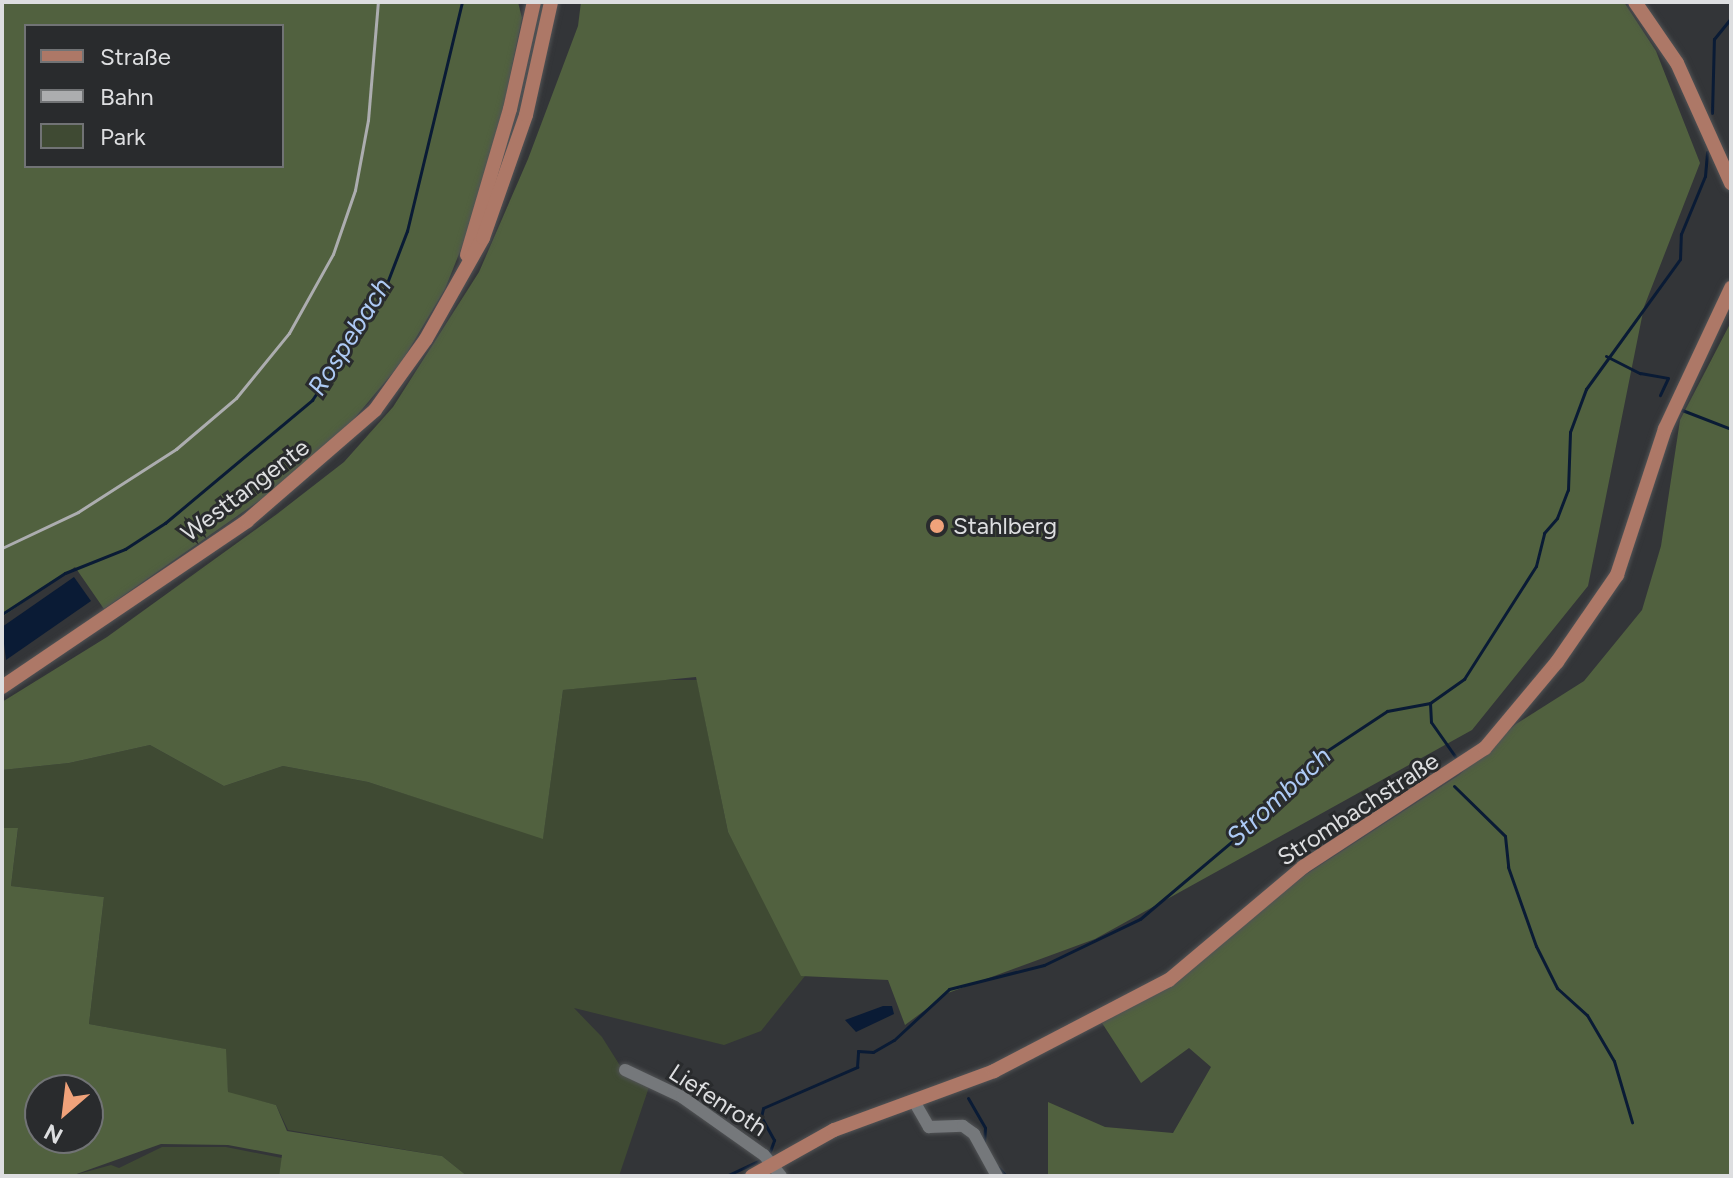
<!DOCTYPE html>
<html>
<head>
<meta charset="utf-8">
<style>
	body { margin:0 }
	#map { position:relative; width:1733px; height:1178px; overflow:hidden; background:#333538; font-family:Figtree,sans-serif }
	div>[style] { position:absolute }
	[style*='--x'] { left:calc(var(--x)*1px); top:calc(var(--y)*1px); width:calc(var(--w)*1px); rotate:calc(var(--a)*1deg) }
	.green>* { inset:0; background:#3f4a33 }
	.forest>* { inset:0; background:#51613f }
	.water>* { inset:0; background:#0a1b35 }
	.stream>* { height:3px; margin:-1.5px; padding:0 1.5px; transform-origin:1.5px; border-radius:1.5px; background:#0a1b35 }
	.roads { filter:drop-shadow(0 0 2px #515355) drop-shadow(0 0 2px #515355) }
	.minor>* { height:12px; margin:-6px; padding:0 6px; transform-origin:6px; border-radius:6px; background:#75787b }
	.major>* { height:14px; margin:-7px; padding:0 7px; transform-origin:7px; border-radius:7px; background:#ad7867 }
	.rail>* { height:3px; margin:-1.5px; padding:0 1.5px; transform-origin:1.5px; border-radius:1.5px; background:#acadaf }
	.dots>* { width:22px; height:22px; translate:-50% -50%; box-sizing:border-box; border:4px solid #292b2d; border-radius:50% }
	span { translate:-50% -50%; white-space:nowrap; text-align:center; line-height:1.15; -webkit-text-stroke:6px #292b2d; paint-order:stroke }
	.street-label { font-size:24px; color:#dddee0 }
	.poi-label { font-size:24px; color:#dddee0 }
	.left { translate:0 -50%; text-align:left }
	.water-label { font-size:26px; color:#adcaf5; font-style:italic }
	.frame { position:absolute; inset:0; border:4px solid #dddee0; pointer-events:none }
	.legend { position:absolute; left:24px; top:24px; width:260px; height:144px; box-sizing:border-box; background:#292b2d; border:2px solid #717375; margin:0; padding:10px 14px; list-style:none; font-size:24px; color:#dddee0 }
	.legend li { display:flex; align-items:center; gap:16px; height:40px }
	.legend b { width:40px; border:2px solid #717375 }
	.north { position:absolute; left:24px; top:1074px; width:80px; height:80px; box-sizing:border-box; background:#292b2d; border:2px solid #717375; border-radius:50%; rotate:208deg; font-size:22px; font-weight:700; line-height:32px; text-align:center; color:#dddee0 }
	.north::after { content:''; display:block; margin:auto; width:28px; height:36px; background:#f0a27a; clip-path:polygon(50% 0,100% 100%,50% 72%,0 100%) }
</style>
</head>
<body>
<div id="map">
	<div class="green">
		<i style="clip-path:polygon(657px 680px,697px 680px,728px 832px,805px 976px,761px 1031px,724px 1045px,574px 1008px,602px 1037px,624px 1072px,650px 1084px,619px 1176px,467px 1176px,442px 1156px,288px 1130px,276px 1105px,228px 1093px,225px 1049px,89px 1024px,104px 897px,11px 886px,18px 829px,2px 828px,2px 770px,69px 763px,150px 745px,224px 786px,283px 766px,368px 782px,543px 838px,563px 690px)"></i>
		<i style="clip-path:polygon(162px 1147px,226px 1147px,282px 1158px,279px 1176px,71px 1176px,111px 1165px,119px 1168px)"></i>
	</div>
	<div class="forest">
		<i style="clip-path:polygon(evenodd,2px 2px,518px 2px,522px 18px,504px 105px,467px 234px,445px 289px,401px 363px,337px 439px,296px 475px,104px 609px,75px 567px,2px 617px,2px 2px,26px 26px,282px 26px,282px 166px,26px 166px,26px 26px)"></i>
		<i style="clip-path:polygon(581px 2px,1624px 2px,1656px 51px,1700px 163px,1644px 307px,1588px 586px,1472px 730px,1095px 939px,948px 993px,905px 1025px,888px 980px,801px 976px,728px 832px,696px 677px,563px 690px,543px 839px,368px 782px,283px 766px,224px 786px,150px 745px,69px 763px,2px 770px,2px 702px,107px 637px,277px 514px,344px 462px,393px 407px,479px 272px,528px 159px,578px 26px)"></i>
		<i style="clip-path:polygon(1731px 322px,1731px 1176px,1048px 1176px,1048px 1102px,1105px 1127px,1173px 1133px,1211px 1067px,1189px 1048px,1141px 1083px,1102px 1023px,1172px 983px,1305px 875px,1459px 775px,1516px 724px,1584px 681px,1642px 610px,1661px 546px,1680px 420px)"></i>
		<i style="clip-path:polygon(evenodd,2px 828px,18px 828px,11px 886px,104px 897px,89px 1024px,226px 1049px,228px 1092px,276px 1105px,287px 1131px,442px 1156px,467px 1176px,279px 1176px,282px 1155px,228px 1145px,161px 1144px,71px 1176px,2px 1176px,2px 828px,88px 1090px,88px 1138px,40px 1138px,40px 1090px,88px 1090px)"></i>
	</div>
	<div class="water">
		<i style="clip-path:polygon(74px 577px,91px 601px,6px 660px,2px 627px)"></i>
		<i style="clip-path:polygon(883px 1006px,892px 1006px,894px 1014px,856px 1032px,845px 1020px)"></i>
	</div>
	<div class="stream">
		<i style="--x:1712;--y:113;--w:74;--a:-88.5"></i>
		<i style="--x:1714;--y:39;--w:27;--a:-51"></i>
		<i style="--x:1606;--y:356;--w:38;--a:27"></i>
		<i style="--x:1640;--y:373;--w:28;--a:10"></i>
		<i style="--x:1668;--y:378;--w:19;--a:115"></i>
		<i style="--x:1682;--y:410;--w:53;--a:21.2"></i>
		<i style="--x:2;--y:614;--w:75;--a:-33.1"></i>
		<i style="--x:65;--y:573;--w:65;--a:-21.8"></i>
		<i style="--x:125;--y:549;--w:48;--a:-33"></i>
		<i style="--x:165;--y:523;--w:192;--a:-39.9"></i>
		<i style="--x:312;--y:400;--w:125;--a:-56.1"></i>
		<i style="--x:382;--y:296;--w:70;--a:-69"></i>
		<i style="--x:407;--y:231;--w:236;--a:-76.5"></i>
		<i style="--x:1430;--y:703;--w:19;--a:87"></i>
		<i style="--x:1431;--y:722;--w:45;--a:54.9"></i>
		<i style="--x:1454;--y:786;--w:71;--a:44.4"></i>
		<i style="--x:1505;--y:836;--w:31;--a:84"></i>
		<i style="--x:1508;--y:867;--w:84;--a:70.5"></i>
		<i style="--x:1536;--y:946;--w:47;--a:63.4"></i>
		<i style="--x:1557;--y:988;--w:40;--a:42"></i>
		<i style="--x:1587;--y:1015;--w:53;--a:59.6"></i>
		<i style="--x:1614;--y:1061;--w:64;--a:73.6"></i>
		<i style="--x:968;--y:1098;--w:34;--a:60"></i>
		<i style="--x:985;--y:1128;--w:15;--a:94"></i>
		<i style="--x:769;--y:1154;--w:15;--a:-70"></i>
		<i style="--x:774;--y:1140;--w:26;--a:-119"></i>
		<i style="--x:761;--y:1117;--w:9;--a:-77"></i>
		<i style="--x:763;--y:1108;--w:103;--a:-23.6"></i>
		<i style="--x:857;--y:1067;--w:16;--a:-86"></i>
		<i style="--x:858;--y:1051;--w:15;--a:4"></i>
		<i style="--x:873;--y:1052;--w:24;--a:-30"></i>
		<i style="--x:894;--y:1040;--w:75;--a:-42.8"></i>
		<i style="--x:949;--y:989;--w:98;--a:-14.2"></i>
		<i style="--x:1044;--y:965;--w:106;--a:-25.6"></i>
		<i style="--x:1140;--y:919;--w:127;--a:-40.2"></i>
		<i style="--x:1237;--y:837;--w:60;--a:-48.4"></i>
		<i style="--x:1277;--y:792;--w:59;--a:-40.2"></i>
		<i style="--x:1322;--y:754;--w:78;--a:-33.5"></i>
		<i style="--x:1387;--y:711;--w:44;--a:-10.5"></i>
		<i style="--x:1430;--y:703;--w:42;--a:-35.2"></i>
		<i style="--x:1464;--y:679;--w:134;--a:-57.5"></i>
		<i style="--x:1536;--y:566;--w:34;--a:-76"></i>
		<i style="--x:1544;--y:533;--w:20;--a:-49"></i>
		<i style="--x:1557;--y:518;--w:30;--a:-69"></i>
		<i style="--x:1568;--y:490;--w:58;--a:-88"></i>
		<i style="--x:1570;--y:432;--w:46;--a:-69.6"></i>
		<i style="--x:1586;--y:389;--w:160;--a:-54.1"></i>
		<i style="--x:1680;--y:259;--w:25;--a:-88"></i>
		<i style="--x:1681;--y:234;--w:63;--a:-67.5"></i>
		<i style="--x:1705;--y:176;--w:24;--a:-85"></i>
		<i style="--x:998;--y:1167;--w:12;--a:48"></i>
		<i style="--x:726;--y:1176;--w:40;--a:-25"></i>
	</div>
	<div class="roads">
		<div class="minor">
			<i style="--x:625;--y:1070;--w:63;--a:25.3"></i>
			<i style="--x:682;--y:1097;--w:100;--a:35.3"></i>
			<i style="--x:764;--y:1155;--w:27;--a:51"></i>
			<i style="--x:915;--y:1103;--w:28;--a:60"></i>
			<i style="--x:929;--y:1127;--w:34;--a:-2"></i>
			<i style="--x:963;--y:1126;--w:14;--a:36"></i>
			<i style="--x:974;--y:1134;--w:48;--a:61.3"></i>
		</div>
		<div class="major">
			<i style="--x:1635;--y:2;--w:74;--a:55.5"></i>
			<i style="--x:1677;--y:63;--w:132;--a:65.8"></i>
			<i style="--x:467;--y:255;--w:152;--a:-73.6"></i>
			<i style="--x:510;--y:109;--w:110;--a:-77.4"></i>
			<i style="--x:2;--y:687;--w:296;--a:-34.1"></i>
			<i style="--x:247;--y:521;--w:169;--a:-40.9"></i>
			<i style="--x:375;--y:410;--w:87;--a:-54.3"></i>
			<i style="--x:426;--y:339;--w:116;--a:-60.6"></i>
			<i style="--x:483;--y:238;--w:130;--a:-70.7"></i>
			<i style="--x:526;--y:115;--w:116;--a:-77.5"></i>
			<i style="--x:752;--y:1176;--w:94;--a:-29.3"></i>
			<i style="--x:834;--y:1130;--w:171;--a:-20.2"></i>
			<i style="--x:994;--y:1071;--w:197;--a:-27.5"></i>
			<i style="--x:1169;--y:980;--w:175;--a:-40.1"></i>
			<i style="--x:1303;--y:867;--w:217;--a:-33.2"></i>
			<i style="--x:1485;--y:748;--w:112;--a:-50.1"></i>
			<i style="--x:1557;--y:662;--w:106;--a:-55.4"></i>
			<i style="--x:1617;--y:575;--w:154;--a:-71.8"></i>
			<i style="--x:1665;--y:429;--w:156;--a:-64.9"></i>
		</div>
	</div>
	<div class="rail">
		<i style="--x:2;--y:548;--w:84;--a:-25.3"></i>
		<i style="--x:78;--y:512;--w:117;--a:-32.7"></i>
		<i style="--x:176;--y:449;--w:79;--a:-40.4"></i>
		<i style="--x:236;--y:398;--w:84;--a:-50.8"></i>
		<i style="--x:289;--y:333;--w:90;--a:-60.9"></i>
		<i style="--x:333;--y:254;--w:68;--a:-71"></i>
		<i style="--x:355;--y:190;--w:71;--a:-79.5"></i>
		<i style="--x:368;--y:120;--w:118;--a:-85.2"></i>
	</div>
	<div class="dots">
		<i style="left:937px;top:526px;background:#f0a27a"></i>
	</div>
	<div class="street-label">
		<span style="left:245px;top:490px;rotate:-37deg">Westtangente</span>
		<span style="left:1358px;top:809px;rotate:-33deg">Strombachstraße</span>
		<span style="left:718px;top:1100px;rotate:33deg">Liefenroth</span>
	</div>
	<div class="poi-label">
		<span class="left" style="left:953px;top:526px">Stahlberg</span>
	</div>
	<div class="water-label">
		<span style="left:350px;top:337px;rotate:-58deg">Rospebach</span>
		<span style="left:1279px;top:797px;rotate:-43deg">Strombach</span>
	</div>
	<div class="frame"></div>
	<ul class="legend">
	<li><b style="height:10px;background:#ad7867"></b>Straße</li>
	<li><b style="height:10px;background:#acadaf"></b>Bahn</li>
	<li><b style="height:22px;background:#3f4a33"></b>Park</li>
	</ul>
	<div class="north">N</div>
</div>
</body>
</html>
